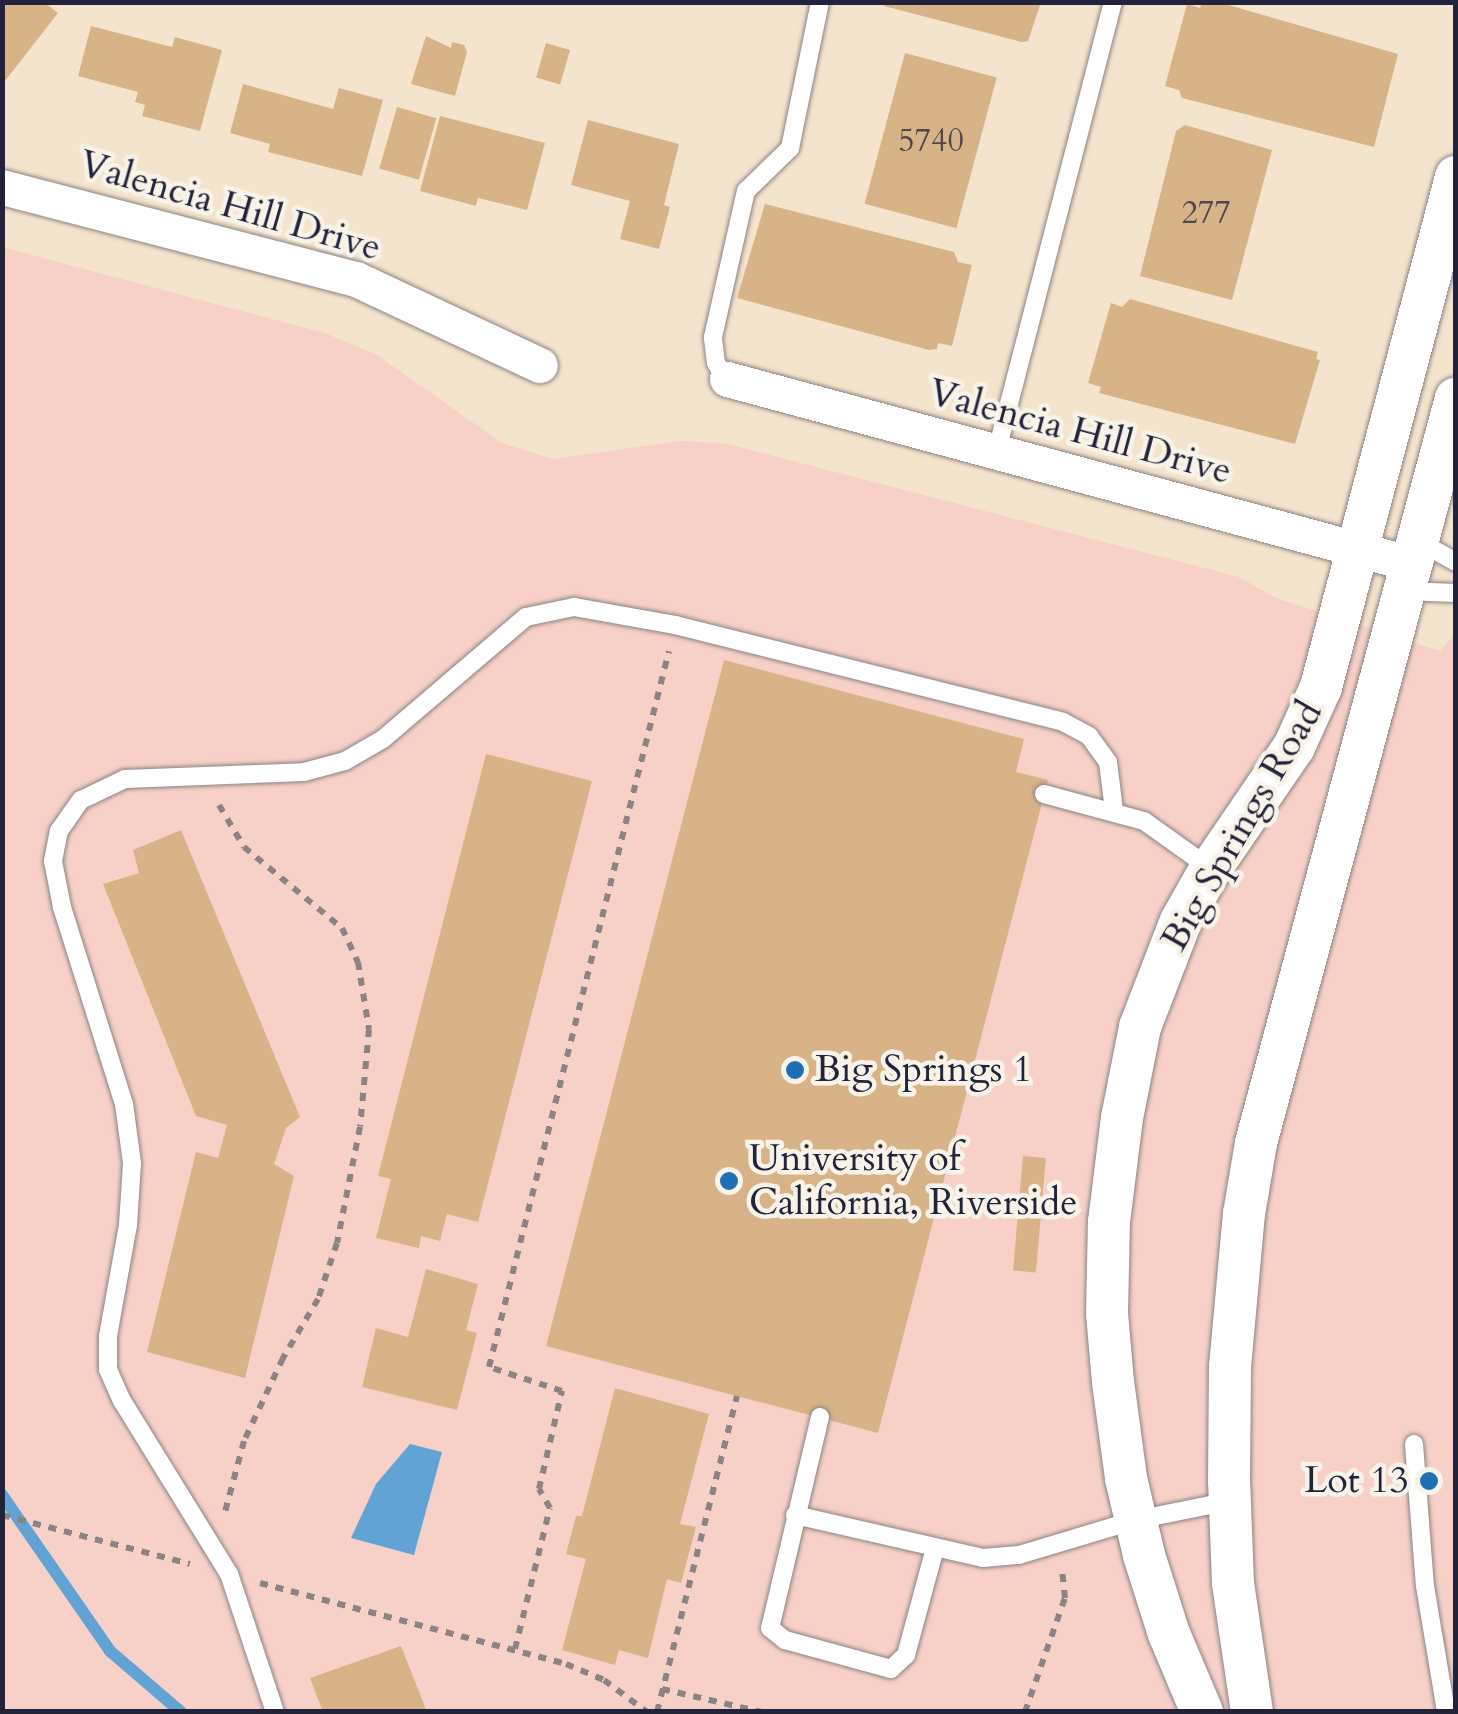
<!DOCTYPE html>
<html>
<head>
<meta charset="utf-8">
<style>
	body { margin:0 }
	#map { position:relative; width:1458px; height:1714px; overflow:hidden; background:#f5e4cd; font-family:Cardo,serif }
	div>[style] { position:absolute }
	[style*='--x'] { left:calc(var(--x)*1px); top:calc(var(--y)*1px); width:calc(var(--w)*1px); rotate:calc(var(--a)*1deg) }
	.built>* { inset:0; background:#f7d1c7 }
	.water>* { inset:0; background:#61a3d5 }
	.stream>* { height:12px; margin:-6px; padding:0 6px; transform-origin:6px; border-radius:6px; background:#61a3d5 }
	.building>* { inset:0; background:#d8b388; transform-origin:0 0 }
	.path>* { height:6px; margin-top:-3px; transform-origin:0; background:repeating-linear-gradient(90deg,#8c8384 0 8px,transparent 0 16px) }
	.roads { filter:drop-shadow(0 0 2px #8c8384) drop-shadow(0 0 2px #8c8384) }
	.service>* { height:18px; margin:-9px; padding:0 9px; transform-origin:9px; border-radius:9px; background:#fff }
	.minor>* { height:35px; margin:-17.5px; padding:0 17.5px; transform-origin:17.5px; border-radius:17.5px; background:#fff }
	.tertiary>* { height:42px; margin:-21px; padding:0 21px; transform-origin:21px; border-radius:21px; background:#fff }
	.dots>* { width:28px; height:28px; translate:-50% -50%; box-sizing:border-box; border:5px solid #f7f3e8; border-radius:50% }
	span { translate:-50% -50%; white-space:nowrap; text-align:center; line-height:1.15; -webkit-text-stroke:9px #f7f3e8; paint-order:stroke }
	.number-label { font-size:32px; color:#50464e }
	.number-label span { -webkit-text-stroke-width:0 }
	.street-label { font-size:38px; color:#22223b }
	.poi-label { font-size:38px; color:#22223b }
	.left { translate:0 -50%; text-align:left }
	.right { translate:-100% -50%; text-align:right }
	.frame { position:absolute; inset:0; border:5px solid #22223b; pointer-events:none }
</style>
</head>
<body>
<div id="map">
	<div class="built">
		<i style="clip-path:polygon(2px 247px,325px 333px,377px 355px,502px 443px,553px 459px,679px 441px,724px 443px,1239px 577px,1276px 598px,1440px 651px,1455px 633px,1455px 1711px,3px 1711px)"></i>
	</div>
	<div class="water">
		<i style="clip-path:polygon(410px 1444px,442px 1452px,414px 1555px,351px 1538px,376px 1484px)"></i>
	</div>
	<div class="stream">
		<i style="--x:2;--y:1495;--w:190;--a:55.3"></i>
		<i style="--x:110;--y:1651;--w:94;--a:40.7"></i>
	</div>
	<div class="building">
		<i style="clip-path:polygon(2px 2px,44px 2px,58px 13px,5px 81px)"></i>
		<i style="clip-path:polygon(885px 2px,1041px 2px,1028px 41px,1022px 42px,884px 6px)"></i>
		<i style="clip-path:polygon(1202px 2px,1218px 2px,1398px 54px,1374px 147px,1182px 98px,1179px 90px,1165px 86px,1187px 4px,1200px 8px)"></i>
		<i style="clip-path:polygon(91px 26px,172px 47px,175px 37px,222px 50px,200px 131px,142px 116px,145px 105px,135px 102px,138px 92px,78px 76px)"></i>
		<i style="clip-path:polygon(426px 36px,451px 48px,452px 42px,464px 45px,467px 52px,455px 96px,411px 84px)"></i>
		<i style="left:546px;top:43px;width:25px;height:36px;rotate:16deg"></i>
		<i style="left:905px;top:53px;width:95px;height:156px;rotate:15deg"></i>
		<i style="clip-path:polygon(243px 84px,333px 109px,339px 88px,383px 100px,362px 176px,268px 152px,270px 144px,230px 133px)"></i>
		<i style="left:397px;top:107px;width:41px;height:64px;rotate:16deg"></i>
		<i style="clip-path:polygon(440px 116px,545px 143px,527px 210px,478px 198px,476px 206px,420px 191px)"></i>
		<i style="clip-path:polygon(588px 120px,679px 144px,664px 205px,670px 207px,659px 249px,620px 239px,630px 201px,571px 185px)"></i>
		<i style="clip-path:polygon(1185px 125px,1272px 150px,1232px 300px,1140px 276px,1176px 131px)"></i>
		<i style="clip-path:polygon(765px 204px,954px 252px,958px 262px,972px 265px,952px 346px,938px 343px,937px 349px,929px 350px,737px 298px)"></i>
		<i style="clip-path:polygon(1130px 299px,1318px 352px,1316px 359px,1320px 360px,1295px 444px,1099px 393px,1101px 387px,1088px 383px,1111px 303px,1122px 307px)"></i>
		<i style="clip-path:polygon(724px 660px,1024px 739px,1016px 772px,1048px 780px,878px 1433px,546px 1346px)"></i>
		<i style="clip-path:polygon(486px 754px,592px 781px,478px 1222px,447px 1214px,440px 1241px,421px 1236px,419px 1248px,376px 1238px,391px 1179px,378px 1176px)"></i>
		<i style="clip-path:polygon(181px 830px,300px 1117px,286px 1128px,274px 1164px,294px 1176px,245px 1378px,147px 1352px,196px 1152px,218px 1158px,227px 1125px,196px 1116px,103px 884px,139px 873px,133px 850px)"></i>
		<i style="left:1023px;top:1156px;width:23px;height:115px;rotate:5deg"></i>
		<i style="clip-path:polygon(426px 1269px,478px 1284px,466px 1330px,477px 1333px,457px 1410px,362px 1387px,376px 1328px,408px 1337px)"></i>
		<i style="clip-path:polygon(615px 1388px,709px 1414px,680px 1524px,696px 1527px,681px 1583px,667px 1579px,648px 1658px,619px 1650px,615px 1665px,562px 1650px,586px 1559px,566px 1554px,576px 1516px,582px 1516px)"></i>
		<i style="clip-path:polygon(401px 1646px,427px 1712px,323px 1712px,310px 1678px)"></i>
	</div>
	<div class="path">
		<i style="--x:219;--y:805;--w:49;--a:59.2"></i>
		<i style="--x:244;--y:847;--w:127;--a:39.6"></i>
		<i style="--x:342;--y:928;--w:38;--a:65"></i>
		<i style="--x:358;--y:962;--w:68;--a:80.7"></i>
		<i style="--x:369;--y:1029;--w:98;--a:95.2"></i>
		<i style="--x:360;--y:1127;--w:118;--a:101.2"></i>
		<i style="--x:337;--y:1243;--w:59;--a:108.7"></i>
		<i style="--x:318;--y:1299;--w:69;--a:120.7"></i>
		<i style="--x:283;--y:1358;--w:92;--a:115.2"></i>
		<i style="--x:244;--y:1441;--w:73;--a:105"></i>
		<i style="--x:2;--y:1515;--w:194;--a:14.6"></i>
		<i style="--x:260;--y:1583;--w:317;--a:14.8"></i>
		<i style="--x:566;--y:1664;--w:41;--a:22.8"></i>
		<i style="--x:604;--y:1680;--w:54;--a:36.7"></i>
		<i style="--x:515;--y:1649;--w:145;--a:-76.1"></i>
		<i style="--x:550;--y:1508;--w:22;--a:-120"></i>
		<i style="--x:539;--y:1489;--w:101;--a:-76.8"></i>
		<i style="--x:562;--y:1391;--w:77;--a:-161.8"></i>
		<i style="--x:489;--y:1367;--w:738;--a:-75.89"></i>
		<i style="--x:662;--y:1689;--w:103;--a:13"></i>
		<i style="--x:657;--y:1712;--w:326;--a:-75.8"></i>
		<i style="--x:1025;--y:1712;--w:121;--a:-70.7"></i>
		<i style="--x:1065;--y:1598;--w:29;--a:-96"></i>
	</div>
	<div class="roads">
		<div class="service">
			<i style="--x:727;--y:379;--w:19;--a:-125"></i>
			<i style="--x:716;--y:363;--w:26;--a:-97"></i>
			<i style="--x:713;--y:337;--w:150;--a:-77.3"></i>
			<i style="--x:746;--y:191;--w:62;--a:-44.3"></i>
			<i style="--x:790;--y:148;--w:149;--a:-78.4"></i>
			<i style="--x:996;--y:454;--w:467;--a:-75.5"></i>
			<i style="--x:1418;--y:541;--w:43;--a:28.9"></i>
			<i style="--x:1405;--y:591;--w:51;--a:2.2"></i>
			<i style="--x:1044;--y:794;--w:104;--a:15.1"></i>
			<i style="--x:1144;--y:821;--w:81;--a:35.5"></i>
			<i style="--x:820;--y:1417;--w:217;--a:103.3"></i>
			<i style="--x:770;--y:1628;--w:19;--a:39"></i>
			<i style="--x:785;--y:1640;--w:110;--a:15.3"></i>
			<i style="--x:891;--y:1669;--w:21;--a:-43"></i>
			<i style="--x:906;--y:1655;--w:111;--a:-74.8"></i>
			<i style="--x:1414;--y:1444;--w:142;--a:85.6"></i>
			<i style="--x:1425;--y:1586;--w:128;--a:80.5"></i>
			<i style="--x:795;--y:1515;--w:193;--a:12.9"></i>
			<i style="--x:983;--y:1558;--w:36;--a:-5"></i>
			<i style="--x:1019;--y:1555;--w:122;--a:-16.7"></i>
			<i style="--x:1136;--y:1520;--w:96;--a:-11.4"></i>
			<i style="--x:275;--y:1712;--w:145;--a:-108.4"></i>
			<i style="--x:229;--y:1574;--w:203;--a:-121.7"></i>
			<i style="--x:122;--y:1401;--w:34;--a:-114"></i>
			<i style="--x:108;--y:1370;--w:34;--a:-90"></i>
			<i style="--x:108;--y:1336;--w:113;--a:-79.8"></i>
			<i style="--x:128;--y:1225;--w:62;--a:-86.3"></i>
			<i style="--x:132;--y:1163;--w:60;--a:-97.7"></i>
			<i style="--x:124;--y:1104;--w:207;--a:-107.5"></i>
			<i style="--x:62;--y:907;--w:47;--a:-101.1"></i>
			<i style="--x:53;--y:861;--w:31;--a:-79"></i>
			<i style="--x:59;--y:831;--w:38;--a:-55"></i>
			<i style="--x:81;--y:800;--w:49;--a:-25.5"></i>
			<i style="--x:125;--y:779;--w:179;--a:-2.2"></i>
			<i style="--x:304;--y:772;--w:42;--a:-15"></i>
			<i style="--x:345;--y:761;--w:44;--a:-30.1"></i>
			<i style="--x:383;--y:739;--w:188;--a:-40.5"></i>
			<i style="--x:526;--y:617;--w:49;--a:-11.8"></i>
			<i style="--x:574;--y:607;--w:103;--a:10.1"></i>
			<i style="--x:675;--y:625;--w:400;--a:14"></i>
			<i style="--x:1063;--y:722;--w:30;--a:28"></i>
			<i style="--x:1089;--y:736;--w:32;--a:54"></i>
			<i style="--x:1108;--y:762;--w:48;--a:82.9"></i>
		</div>
		<div class="minor">
			<i style="--x:2;--y:187;--w:366;--a:14.6"></i>
			<i style="--x:356;--y:279;--w:203;--a:25.1"></i>
			<i style="--x:727;--y:379;--w:710;--a:15.11"></i>
		</div>
		<div class="tertiary">
			<i style="--x:1202;--y:1712;--w:85;--a:-112.9"></i>
			<i style="--x:1169;--y:1634;--w:83;--a:-107.6"></i>
			<i style="--x:1144;--y:1555;--w:79;--a:-103.2"></i>
			<i style="--x:1126;--y:1478;--w:97;--a:-97.7"></i>
			<i style="--x:1113;--y:1382;--w:68;--a:-95"></i>
			<i style="--x:1107;--y:1314;--w:92;--a:-88.8"></i>
			<i style="--x:1109;--y:1222;--w:105;--a:-82.9"></i>
			<i style="--x:1122;--y:1118;--w:93;--a:-78.8"></i>
			<i style="--x:1140;--y:1027;--w:114;--a:-68.9"></i>
			<i style="--x:1181;--y:921;--w:61;--a:-60.5"></i>
			<i style="--x:1211;--y:868;--w:147;--a:-55.6"></i>
			<i style="--x:1294;--y:747;--w:66;--a:-65.8"></i>
			<i style="--x:1321;--y:687;--w:528;--a:-75.17"></i>
			<i style="--x:1252;--y:1712;--w:130;--a:-98.4"></i>
			<i style="--x:1233;--y:1583;--w:102;--a:-92.2"></i>
			<i style="--x:1229;--y:1481;--w:114;--a:-89.5"></i>
			<i style="--x:1230;--y:1367;--w:154;--a:-84.8"></i>
			<i style="--x:1244;--y:1214;--w:72;--a:-80.4"></i>
			<i style="--x:1256;--y:1143;--w:771;--a:-74.97"></i>
		</div>
	</div>
	<div class="dots">
		<i style="left:795px;top:1070px;background:#1f6fb2"></i>
		<i style="left:729px;top:1181px;background:#1f6fb2"></i>
		<i style="left:1429px;top:1481px;background:#1f6fb2"></i>
	</div>
	<div class="number-label">
		<span style="left:931px;top:141px">5740</span>
		<span style="left:1206px;top:213px">277</span>
	</div>
	<div class="street-label">
		<span style="left:230px;top:206px;rotate:16deg">Valencia Hill Drive</span>
		<span style="left:1080px;top:432px;rotate:15deg">Valencia Hill Drive</span>
		<span style="left:1242px;top:826px;rotate:-60deg">Big Springs Road</span>
	</div>
	<div class="poi-label">
		<span class="left" style="left:815px;top:1070px">Big Springs 1</span>
		<span class="left" style="left:749px;top:1181px">University of<br>California, Riverside</span>
		<span class="right" style="left:1409px;top:1481px">Lot 13</span>
	</div>
	<div class="frame"></div>
</div>
</body>
</html>
